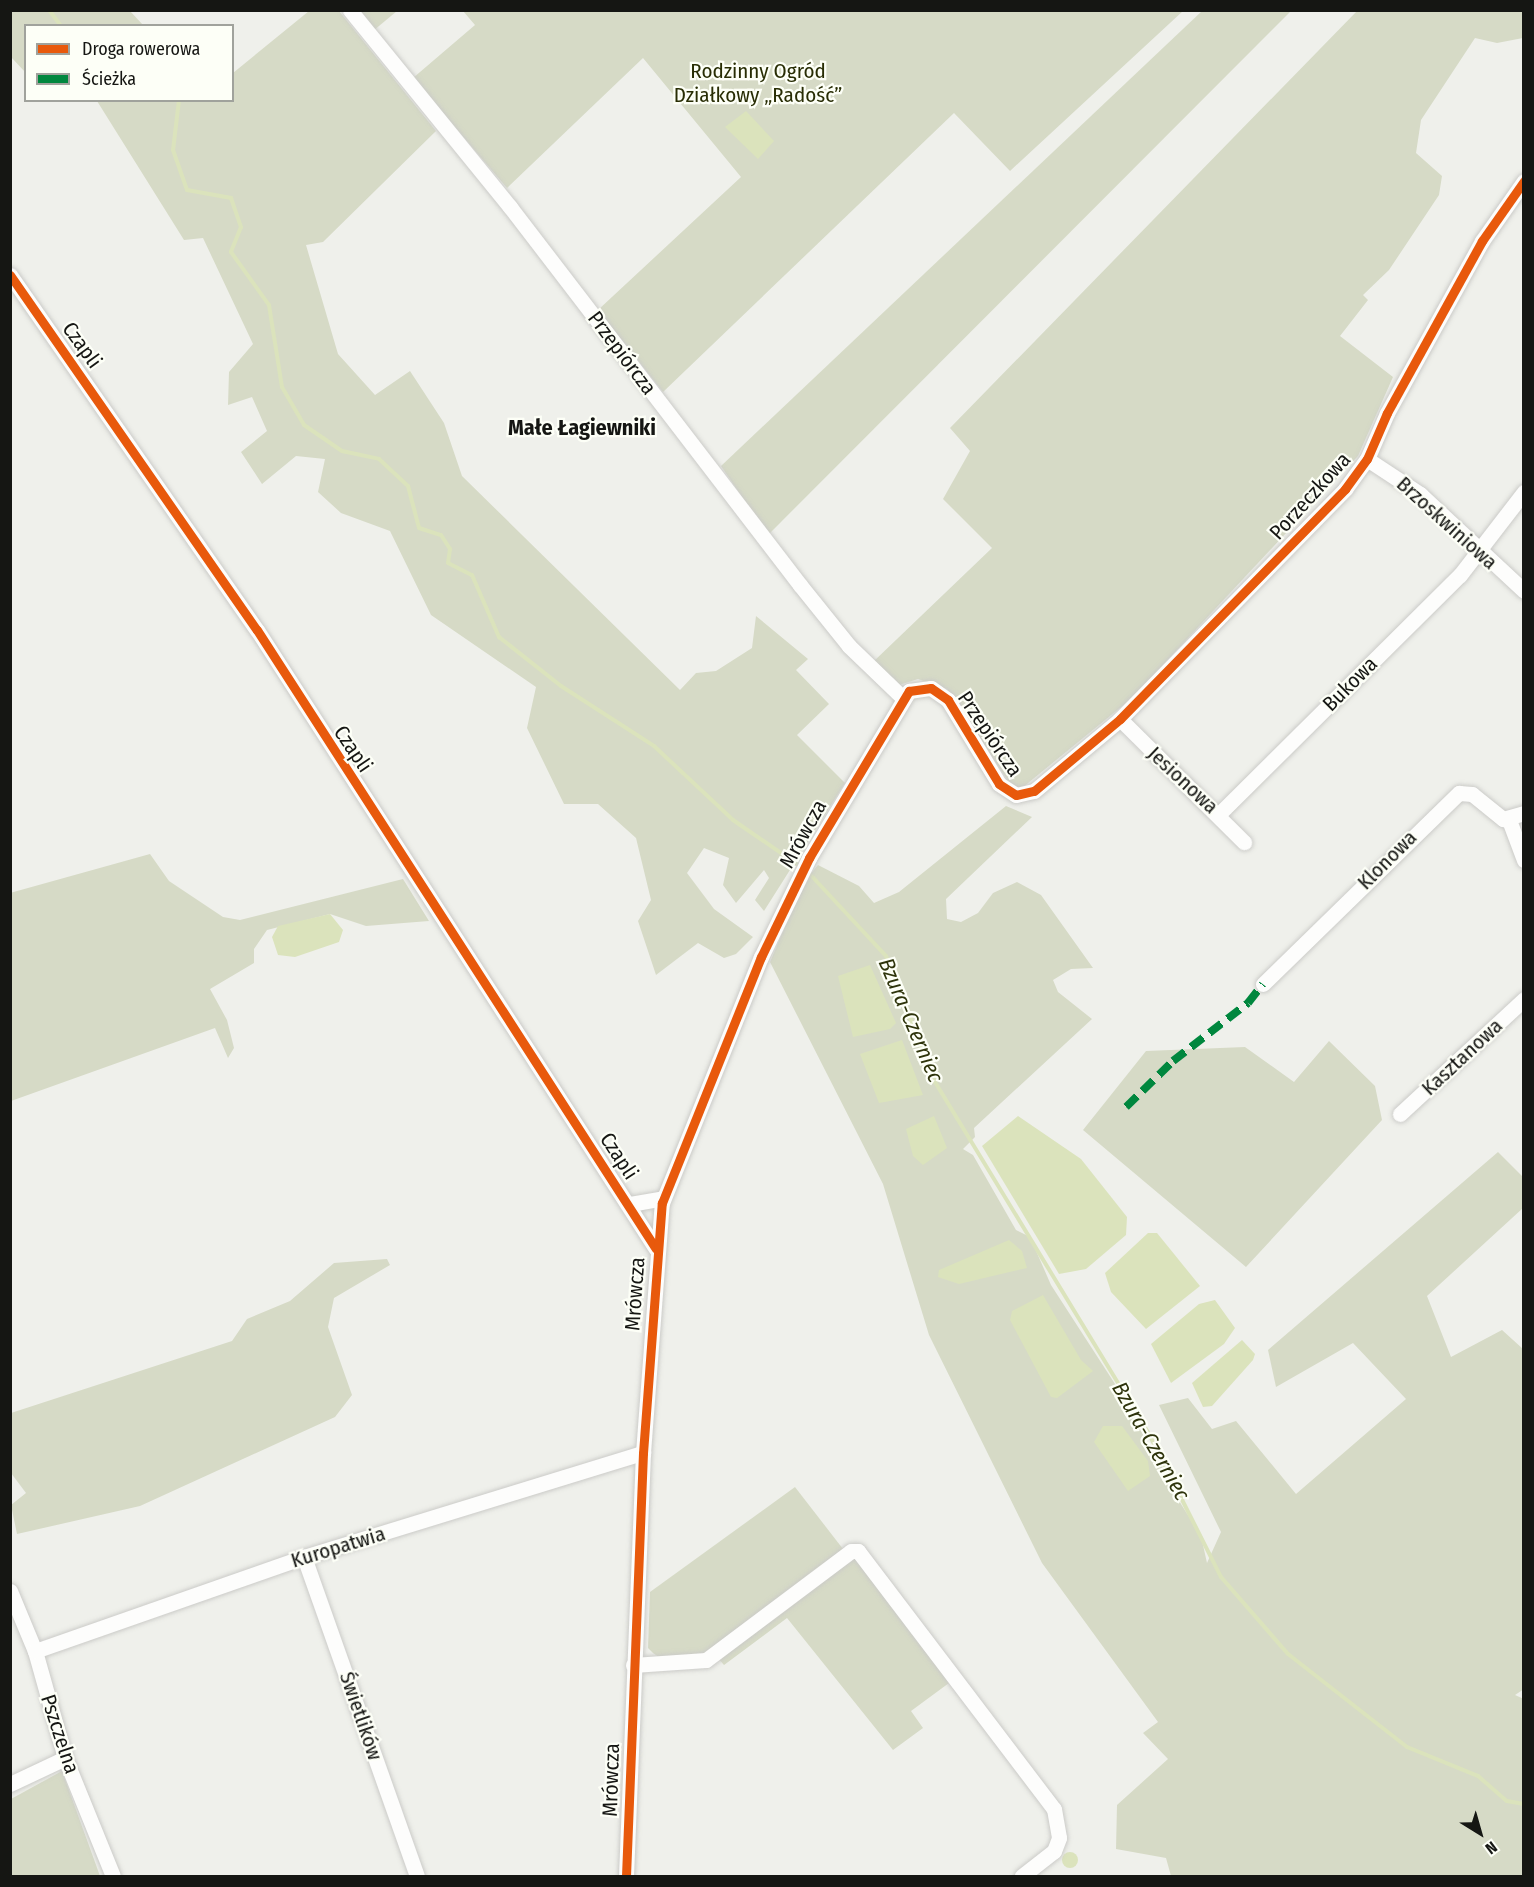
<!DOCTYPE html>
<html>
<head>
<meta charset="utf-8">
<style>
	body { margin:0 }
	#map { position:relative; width:1534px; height:1887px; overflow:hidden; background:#eff0eb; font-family:"Fira Sans Condensed",sans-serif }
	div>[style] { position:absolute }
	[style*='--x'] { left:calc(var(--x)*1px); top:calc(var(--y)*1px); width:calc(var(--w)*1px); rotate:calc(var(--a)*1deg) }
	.green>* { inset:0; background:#d6dac6 }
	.water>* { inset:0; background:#dbe3bc }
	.round { border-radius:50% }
	.stream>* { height:4px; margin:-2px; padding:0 2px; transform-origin:2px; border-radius:2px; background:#dbe3bc }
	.roads { filter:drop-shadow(0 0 2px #cbcbc8) drop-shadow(0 0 2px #cbcbc8) }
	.street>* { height:15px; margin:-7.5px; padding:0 7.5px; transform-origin:7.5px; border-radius:7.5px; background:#fdfdfc }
	.quiet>* { height:8px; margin-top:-4px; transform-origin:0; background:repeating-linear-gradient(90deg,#00873e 0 15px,transparent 0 23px) }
	.cycleway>* { height:9px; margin:-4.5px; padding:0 4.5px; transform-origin:4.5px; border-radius:4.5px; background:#e8590c }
	span { translate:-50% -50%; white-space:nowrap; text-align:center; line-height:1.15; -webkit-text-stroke:4.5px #fdfff7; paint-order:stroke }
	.park-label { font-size:21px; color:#282d04 }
	.street-label { font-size:21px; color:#151613 }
	.neighbourhood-label { font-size:22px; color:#151613; font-weight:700 }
	.water-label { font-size:22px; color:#2e340b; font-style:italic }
	.frame { position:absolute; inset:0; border:12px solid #151613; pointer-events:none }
	.legend { position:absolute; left:24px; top:24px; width:210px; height:78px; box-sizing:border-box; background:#fdfff7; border:2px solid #a0a29c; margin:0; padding:8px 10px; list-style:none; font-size:18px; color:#151613 }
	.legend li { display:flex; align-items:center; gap:12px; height:30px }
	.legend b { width:30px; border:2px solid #a0a29c }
	.north { position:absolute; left:1450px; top:1803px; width:60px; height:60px; -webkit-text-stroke:4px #fdfff7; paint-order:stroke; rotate:143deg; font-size:16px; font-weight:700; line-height:24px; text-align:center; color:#151613 }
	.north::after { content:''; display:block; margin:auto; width:21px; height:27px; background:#151613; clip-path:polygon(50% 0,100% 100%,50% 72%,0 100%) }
</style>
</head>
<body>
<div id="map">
	<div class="green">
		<i style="clip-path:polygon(10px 11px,130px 11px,143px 25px,26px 26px,25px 72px,11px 57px)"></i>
		<i style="clip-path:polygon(309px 11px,339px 11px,436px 131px,323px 242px,306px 245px,338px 354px,375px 395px,410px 371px,444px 423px,462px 476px,680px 690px,696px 673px,716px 671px,752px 648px,756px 616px,808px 659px,796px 670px,829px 704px,797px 735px,845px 783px,764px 911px,755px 900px,769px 878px,764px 870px,736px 903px,723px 885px,729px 858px,704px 848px,687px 873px,714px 909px,753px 937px,736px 954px,724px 958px,698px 943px,656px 975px,638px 921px,651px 900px,636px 838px,598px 804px,564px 804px,527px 728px,536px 687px,431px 615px,390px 531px,341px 513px,318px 492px,325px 459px,296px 456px,262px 484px,241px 452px,267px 431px,252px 397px,228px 405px,229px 372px,253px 344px,203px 238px,184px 240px,97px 101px,232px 100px,233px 73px)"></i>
		<i style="clip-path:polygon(357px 11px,397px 11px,373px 31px)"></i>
		<i style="clip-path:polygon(463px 11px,1183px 11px,1010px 171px,954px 113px,663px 392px,598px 310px,741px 177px,643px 58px,507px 188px,413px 78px,475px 25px)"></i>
		<i style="clip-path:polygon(1202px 11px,1291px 11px,768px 535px,721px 466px)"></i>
		<i style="clip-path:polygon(1357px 11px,1523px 11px,1523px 38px,1497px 43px,1475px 38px,1421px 120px,1416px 153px,1442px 176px,1439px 195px,1389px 270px,1363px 295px,1368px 300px,1340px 336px,1393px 377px,1358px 456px,1132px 698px,1022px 788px,1012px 787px,947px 689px,918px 679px,899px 685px,873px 662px,992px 548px,943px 499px,970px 451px,950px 428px)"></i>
		<i style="clip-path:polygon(1006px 806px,1032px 817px,946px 899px,947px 919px,961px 922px,978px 913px,993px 893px,1017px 882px,1041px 895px,1093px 968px,1071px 969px,1053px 980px,1058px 992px,1092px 1019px,974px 1128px,975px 1137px,963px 1149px,973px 1155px,1016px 1230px,1030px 1237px,1051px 1285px,1137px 1418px,1146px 1443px,1159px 1455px,1166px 1480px,1201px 1536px,1207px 1563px,1221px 1532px,1159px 1405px,1188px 1398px,1212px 1429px,1236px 1421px,1296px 1494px,1406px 1399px,1353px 1343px,1276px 1387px,1268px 1350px,1498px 1152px,1523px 1177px,1523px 1208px,1427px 1296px,1451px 1357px,1502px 1330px,1523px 1349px,1524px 1689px,1515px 1695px,1524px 1699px,1523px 1876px,1171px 1876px,1166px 1858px,1116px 1849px,1117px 1805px,1168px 1759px,1143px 1733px,1158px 1722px,1042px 1563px,929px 1335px,883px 1184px,770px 962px,804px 882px,818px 865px,859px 886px,874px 903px,899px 892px)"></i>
		<i style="clip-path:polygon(150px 854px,169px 881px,223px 917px,240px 920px,403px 879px,429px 921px,366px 926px,330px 914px,267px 930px,254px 949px,254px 963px,210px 989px,227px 1020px,234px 1048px,228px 1058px,215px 1028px,11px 1101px,10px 893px)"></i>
		<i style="clip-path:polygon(1329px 1041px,1375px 1086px,1382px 1120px,1246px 1267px,1083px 1130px,1146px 1051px,1245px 1047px,1294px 1082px)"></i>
		<i style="clip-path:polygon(387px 1259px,390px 1265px,334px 1298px,328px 1327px,352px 1395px,335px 1417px,140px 1506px,17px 1534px,11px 1505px,26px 1493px,11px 1473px,11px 1413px,232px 1341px,247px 1319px,290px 1301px,334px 1263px)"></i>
		<i style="clip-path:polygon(795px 1487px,843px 1549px,702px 1657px,663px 1660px,653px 1653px,648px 1648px,650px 1592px)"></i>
		<i style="clip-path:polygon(847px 1558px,860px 1559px,949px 1683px,911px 1711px,923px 1728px,893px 1750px,787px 1618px,724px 1665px,717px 1657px)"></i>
		<i style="clip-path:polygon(62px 1771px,100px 1876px,11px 1876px,11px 1799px)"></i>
	</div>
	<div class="water">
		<i style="clip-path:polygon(746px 111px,774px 141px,758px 159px,725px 127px)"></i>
		<i style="clip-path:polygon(330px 914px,343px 930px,339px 942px,295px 957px,278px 955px,272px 937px,278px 926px)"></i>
		<i style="clip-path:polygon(870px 965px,896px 1023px,890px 1029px,853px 1037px,838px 976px)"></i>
		<i style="clip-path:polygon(902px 1040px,923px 1095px,879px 1103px,860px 1054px)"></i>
		<i style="clip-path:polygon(934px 1116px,947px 1148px,923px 1165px,913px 1156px,906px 1129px)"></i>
		<i style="clip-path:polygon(1018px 1116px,1081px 1159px,1127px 1217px,1126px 1235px,1086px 1269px,1059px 1274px,982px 1146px)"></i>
		<i style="clip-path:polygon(1148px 1233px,1157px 1233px,1200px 1286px,1146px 1329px,1111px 1292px,1105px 1273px)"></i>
		<i style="clip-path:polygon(1009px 1240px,1022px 1251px,1027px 1268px,959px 1284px,938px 1277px,939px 1270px)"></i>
		<i style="clip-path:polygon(1043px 1295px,1081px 1360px,1093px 1371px,1057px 1398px,1051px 1397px,1010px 1320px,1012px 1311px)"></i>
		<i style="clip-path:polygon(1215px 1300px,1235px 1328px,1224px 1344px,1171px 1383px,1151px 1344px,1199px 1304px)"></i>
		<i style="clip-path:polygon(1242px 1340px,1255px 1354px,1253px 1360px,1212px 1406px,1203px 1407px,1192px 1383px)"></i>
		<i style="clip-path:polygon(1103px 1426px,1122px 1426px,1148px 1461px,1150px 1476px,1128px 1491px,1094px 1442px)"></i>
		<i class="round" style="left:1062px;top:1852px;width:16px;height:16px"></i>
	</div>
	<div class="stream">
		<i style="--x:49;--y:10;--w:20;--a:53"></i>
		<i style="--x:179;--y:100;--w:50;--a:96.8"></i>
		<i style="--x:173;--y:150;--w:42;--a:70.7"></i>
		<i style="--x:187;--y:190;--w:45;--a:10.3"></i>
		<i style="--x:231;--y:198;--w:31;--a:71"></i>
		<i style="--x:241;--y:227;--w:27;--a:112"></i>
		<i style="--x:231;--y:252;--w:65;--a:54.4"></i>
		<i style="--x:269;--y:305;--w:83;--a:81"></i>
		<i style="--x:282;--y:387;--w:44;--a:59.9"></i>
		<i style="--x:304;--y:425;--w:46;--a:34.4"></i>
		<i style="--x:342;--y:451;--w:38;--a:12"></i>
		<i style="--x:379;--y:459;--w:40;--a:43"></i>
		<i style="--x:408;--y:486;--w:43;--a:75.3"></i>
		<i style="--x:419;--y:528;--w:23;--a:18"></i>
		<i style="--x:441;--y:535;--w:17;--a:57"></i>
		<i style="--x:450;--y:549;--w:14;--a:98"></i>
		<i style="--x:448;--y:563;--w:27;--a:27"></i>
		<i style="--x:472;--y:575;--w:68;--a:66.5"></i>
		<i style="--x:499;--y:637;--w:79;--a:38.3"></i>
		<i style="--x:561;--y:686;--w:111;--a:32.8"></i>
		<i style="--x:654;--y:746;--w:108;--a:43.1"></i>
		<i style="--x:733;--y:820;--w:81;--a:34.5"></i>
		<i style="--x:806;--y:870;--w:117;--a:47.1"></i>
		<i style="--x:886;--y:956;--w:135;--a:68.7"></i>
		<i style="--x:935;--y:1082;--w:412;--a:58.7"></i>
		<i style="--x:1149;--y:1434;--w:160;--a:63.3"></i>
		<i style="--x:1221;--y:1577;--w:102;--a:49"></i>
		<i style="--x:1288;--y:1654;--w:151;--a:38"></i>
		<i style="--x:1407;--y:1747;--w:77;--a:22.2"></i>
		<i style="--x:1478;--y:1776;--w:38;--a:41"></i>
		<i style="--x:1507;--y:1801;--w:17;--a:10"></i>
	</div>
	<div class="roads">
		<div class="street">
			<i style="--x:350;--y:10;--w:254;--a:50.9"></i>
			<i style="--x:510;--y:207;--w:476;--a:52.5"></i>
			<i style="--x:800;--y:585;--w:78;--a:51.2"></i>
			<i style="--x:849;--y:646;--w:74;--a:43.9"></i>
			<i style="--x:10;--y:275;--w:432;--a:55.2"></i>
			<i style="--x:257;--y:630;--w:736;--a:57.19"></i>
			<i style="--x:1367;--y:459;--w:64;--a:33.4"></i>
			<i style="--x:1420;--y:494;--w:142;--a:43"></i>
			<i style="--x:1120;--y:719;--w:175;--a:44.8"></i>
			<i style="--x:1220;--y:813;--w:338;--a:-44.8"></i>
			<i style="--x:1460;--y:575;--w:105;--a:-52.4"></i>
			<i style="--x:1509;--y:820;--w:43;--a:69.4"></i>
			<i style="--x:1263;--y:984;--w:274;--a:-44.3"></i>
			<i style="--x:1459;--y:793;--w:13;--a:4"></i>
			<i style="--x:1472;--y:794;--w:40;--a:39"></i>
			<i style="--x:1503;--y:819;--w:22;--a:-16"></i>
			<i style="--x:1400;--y:1114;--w:169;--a:-42.8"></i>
			<i style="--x:630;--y:1204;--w:34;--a:-10"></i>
			<i style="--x:304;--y:1557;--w:338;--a:70.5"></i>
			<i style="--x:10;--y:1591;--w:65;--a:67.4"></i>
			<i style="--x:35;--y:1651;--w:111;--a:74.3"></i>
			<i style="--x:65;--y:1758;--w:127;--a:67.9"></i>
			<i style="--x:35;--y:1651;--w:285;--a:-19.3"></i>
			<i style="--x:304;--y:1557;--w:355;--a:-17.1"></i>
			<i style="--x:633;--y:1665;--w:73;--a:-3.9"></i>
			<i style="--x:706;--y:1660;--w:181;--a:-36.9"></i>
			<i style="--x:851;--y:1551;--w:7;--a:0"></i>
			<i style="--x:858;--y:1551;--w:324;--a:52.8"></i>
			<i style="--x:1054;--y:1809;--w:29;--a:80"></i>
			<i style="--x:1059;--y:1838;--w:14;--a:111"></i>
			<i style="--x:1054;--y:1851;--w:41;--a:142"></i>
			<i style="--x:10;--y:1784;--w:61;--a:-25.3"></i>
			<i style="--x:626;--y:1876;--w:423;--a:-87.7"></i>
			<i style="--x:643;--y:1453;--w:251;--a:-85.7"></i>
			<i style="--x:662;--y:1203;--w:265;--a:-68.1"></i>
			<i style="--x:761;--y:957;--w:110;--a:-64.1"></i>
			<i style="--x:809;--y:858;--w:195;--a:-59.1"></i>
			<i style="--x:909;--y:691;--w:22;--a:-8"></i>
			<i style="--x:931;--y:688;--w:21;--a:35"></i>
			<i style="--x:948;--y:700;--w:98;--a:58.7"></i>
			<i style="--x:999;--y:784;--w:20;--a:33"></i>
			<i style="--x:1016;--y:795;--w:18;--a:-13"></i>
			<i style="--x:1034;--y:791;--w:112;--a:-39.9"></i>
			<i style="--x:1120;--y:719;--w:322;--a:-45.6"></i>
			<i style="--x:1345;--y:489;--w:37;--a:-54"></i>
			<i style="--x:1367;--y:459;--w:50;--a:-66.5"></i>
			<i style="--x:1387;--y:413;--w:196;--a:-61.1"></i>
			<i style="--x:1482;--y:241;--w:73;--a:-55"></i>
		</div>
	</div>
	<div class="quiet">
		<i style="--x:1126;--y:1107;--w:66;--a:-44.4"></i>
		<i style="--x:1173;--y:1061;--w:95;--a:-37.7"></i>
		<i style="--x:1248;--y:1003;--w:24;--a:-52"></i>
	</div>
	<div class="cycleway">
		<i style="--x:10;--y:275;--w:432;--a:55.2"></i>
		<i style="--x:257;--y:630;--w:736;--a:57.19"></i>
		<i style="--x:626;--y:1876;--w:423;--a:-87.7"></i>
		<i style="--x:643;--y:1453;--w:251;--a:-85.7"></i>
		<i style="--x:662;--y:1203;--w:265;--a:-68.1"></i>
		<i style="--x:761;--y:957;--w:110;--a:-64.1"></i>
		<i style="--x:809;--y:858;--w:195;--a:-59.1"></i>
		<i style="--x:909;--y:691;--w:22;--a:-8"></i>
		<i style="--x:931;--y:688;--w:21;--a:35"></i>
		<i style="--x:948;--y:700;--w:98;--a:58.7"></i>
		<i style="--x:999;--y:784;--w:20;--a:33"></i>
		<i style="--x:1016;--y:795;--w:18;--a:-13"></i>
		<i style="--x:1034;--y:791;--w:112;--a:-39.9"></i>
		<i style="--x:1120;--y:719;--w:322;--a:-45.6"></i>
		<i style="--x:1345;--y:489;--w:37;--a:-54"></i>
		<i style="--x:1367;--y:459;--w:50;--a:-66.5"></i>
		<i style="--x:1387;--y:413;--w:196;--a:-61.1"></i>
		<i style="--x:1482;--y:241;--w:73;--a:-55"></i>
	</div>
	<div class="park-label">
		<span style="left:758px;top:83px">Rodzinny Ogród<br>Działkowy „Radość”</span>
	</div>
	<div class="street-label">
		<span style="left:82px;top:345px;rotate:54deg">Czapli</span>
		<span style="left:622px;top:353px;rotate:53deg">Przepiórcza</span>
		<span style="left:1310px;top:496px;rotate:-48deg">Porzeczkowa</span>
		<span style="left:1447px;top:523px;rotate:42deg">Brzoskwiniowa</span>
		<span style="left:1350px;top:684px;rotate:-45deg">Bukowa</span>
		<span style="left:990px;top:734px;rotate:56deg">Przepiórcza</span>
		<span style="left:353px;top:749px;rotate:56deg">Czapli</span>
		<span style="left:1183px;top:780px;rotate:43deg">Jesionowa</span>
		<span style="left:803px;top:834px;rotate:-61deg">Mrówcza</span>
		<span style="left:1387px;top:860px;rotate:-45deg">Klonowa</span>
		<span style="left:1462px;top:1057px;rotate:-43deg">Kasztanowa</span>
		<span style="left:619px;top:1156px;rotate:57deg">Czapli</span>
		<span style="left:635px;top:1294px;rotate:-86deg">Mrówcza</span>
		<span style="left:338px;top:1547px;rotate:-17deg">Kuropatwia</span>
		<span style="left:361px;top:1716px;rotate:71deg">Świetlików</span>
		<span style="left:60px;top:1734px;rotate:72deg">Pszczelna</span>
		<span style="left:611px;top:1780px;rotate:-88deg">Mrówcza</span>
	</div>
	<div class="neighbourhood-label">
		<span style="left:582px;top:428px">Małe Łagiewniki</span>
	</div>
	<div class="water-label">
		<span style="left:911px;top:1020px;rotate:67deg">Bzura-Czerniec</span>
		<span style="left:1151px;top:1441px;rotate:60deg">Bzura-Czerniec</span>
	</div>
	<div class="frame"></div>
	<ul class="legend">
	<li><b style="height:8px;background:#e8590c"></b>Droga rowerowa</li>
	<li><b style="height:8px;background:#00873e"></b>Ścieżka</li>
	</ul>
	<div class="north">N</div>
</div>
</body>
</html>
